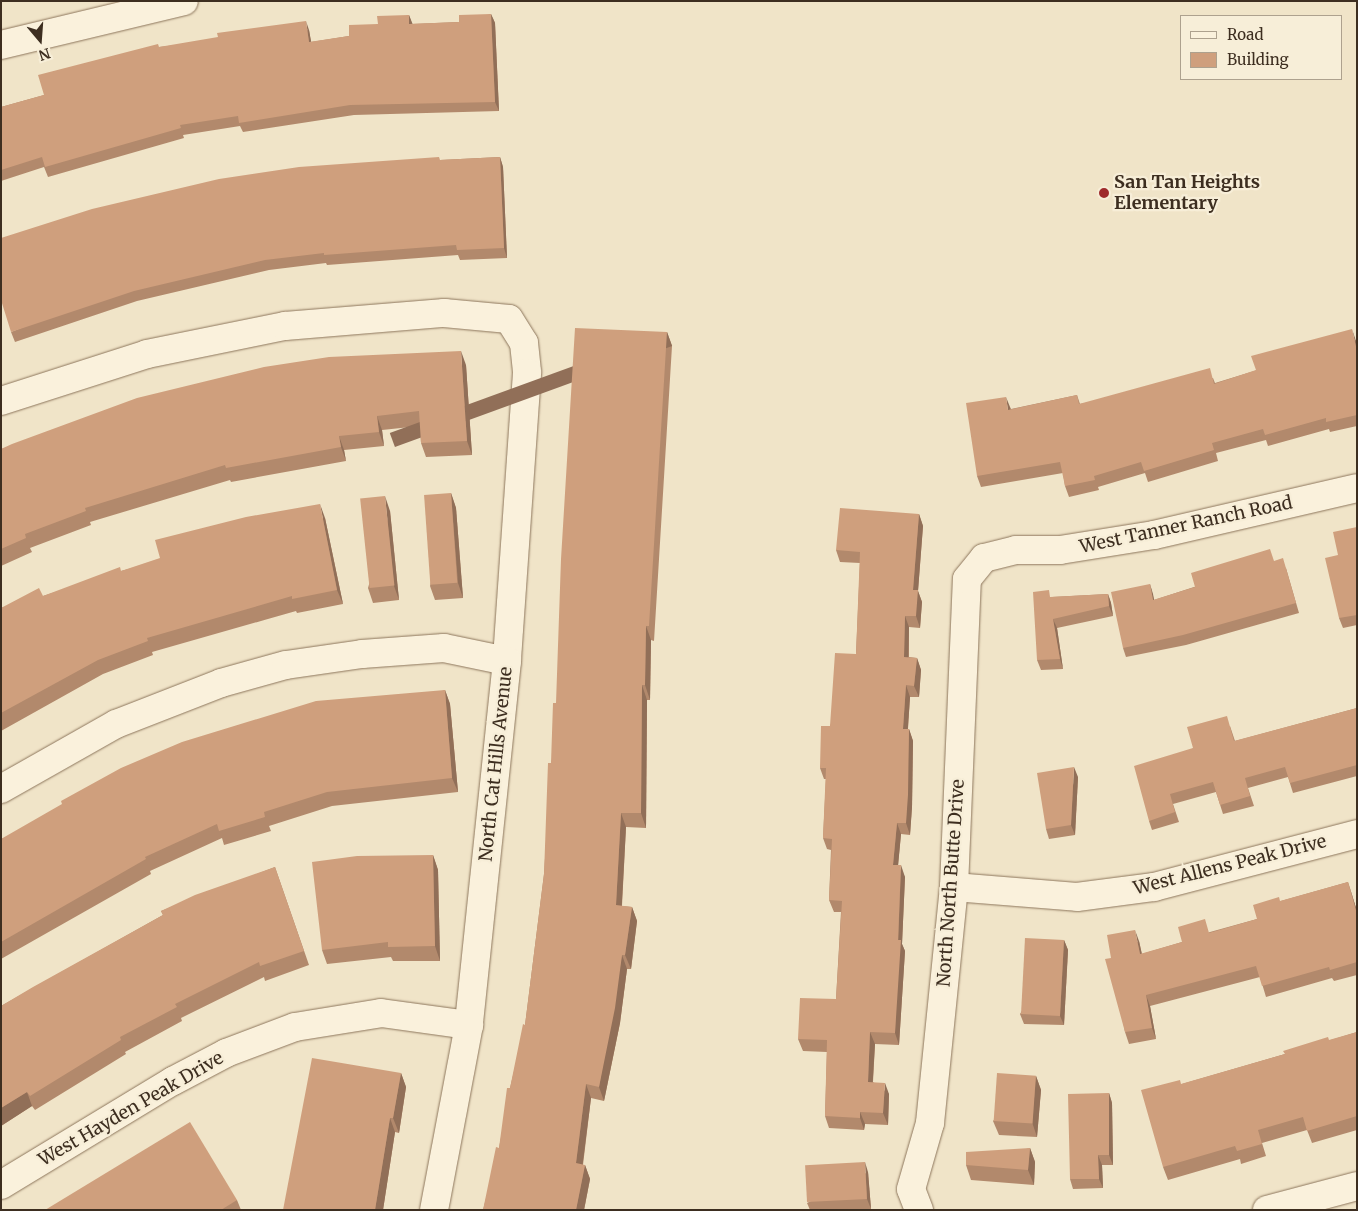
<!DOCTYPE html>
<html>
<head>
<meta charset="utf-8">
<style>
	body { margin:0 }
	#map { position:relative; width:1358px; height:1211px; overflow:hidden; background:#f0e4c8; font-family:Merriweather,serif }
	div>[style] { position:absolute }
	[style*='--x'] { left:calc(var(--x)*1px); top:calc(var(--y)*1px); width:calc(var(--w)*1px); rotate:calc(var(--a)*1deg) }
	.roads { filter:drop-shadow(0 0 1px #8d765c) drop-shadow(0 0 1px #8d765c) }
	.minor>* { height:28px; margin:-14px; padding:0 14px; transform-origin:14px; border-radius:14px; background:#faf1dc }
	.wall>* { inset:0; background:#b2896c }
	.shaded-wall>* { inset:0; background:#916f58; transform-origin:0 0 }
	.building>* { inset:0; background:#cf9f7d; transform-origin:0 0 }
	.dots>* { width:14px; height:14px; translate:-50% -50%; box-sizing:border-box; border:2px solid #f7eed8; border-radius:50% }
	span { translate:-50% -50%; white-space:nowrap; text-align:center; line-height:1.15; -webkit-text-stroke:4.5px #f7eed8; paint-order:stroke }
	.poi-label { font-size:18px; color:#3d2e20; font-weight:700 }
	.left { translate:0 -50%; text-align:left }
	.street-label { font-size:18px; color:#3d2e20 }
	.frame { position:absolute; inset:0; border:2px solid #3d2e20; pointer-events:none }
	.legend { position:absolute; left:1180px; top:15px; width:162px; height:65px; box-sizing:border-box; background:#f7eed8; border:1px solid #ada18e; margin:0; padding:6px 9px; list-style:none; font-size:15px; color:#3d2e20 }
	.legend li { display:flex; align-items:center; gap:10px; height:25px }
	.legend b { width:25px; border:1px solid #ada18e }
	.north { position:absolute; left:15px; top:15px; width:50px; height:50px; -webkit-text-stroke:4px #f7eed8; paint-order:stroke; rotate:162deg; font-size:14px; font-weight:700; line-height:20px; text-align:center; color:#3d2e20 }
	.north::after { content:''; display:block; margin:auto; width:18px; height:22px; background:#3d2e20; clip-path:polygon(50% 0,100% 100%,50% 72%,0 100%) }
</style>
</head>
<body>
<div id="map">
	<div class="roads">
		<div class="minor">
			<i style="--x:1;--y:45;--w:188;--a:-13.5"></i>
			<i style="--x:1;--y:401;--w:153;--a:-17.8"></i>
			<i style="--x:147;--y:354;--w:141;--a:-11.5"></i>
			<i style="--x:285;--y:326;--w:160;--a:-4.7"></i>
			<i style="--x:444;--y:313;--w:65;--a:5.3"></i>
			<i style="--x:509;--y:319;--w:28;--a:58"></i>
			<i style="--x:524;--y:343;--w:30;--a:84"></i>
			<i style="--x:527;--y:373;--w:289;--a:94"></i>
			<i style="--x:507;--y:661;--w:366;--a:96"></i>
			<i style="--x:469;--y:1025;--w:188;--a:100.7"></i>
			<i style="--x:1;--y:789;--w:132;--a:-29.5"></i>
			<i style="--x:116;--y:724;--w:113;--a:-21.3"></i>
			<i style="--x:221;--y:683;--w:67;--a:-15.5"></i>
			<i style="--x:286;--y:665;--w:77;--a:-8.2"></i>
			<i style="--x:362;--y:654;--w:82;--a:-4.2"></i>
			<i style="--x:444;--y:648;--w:64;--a:11.7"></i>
			<i style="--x:954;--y:887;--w:123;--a:4.6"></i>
			<i style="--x:1077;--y:897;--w:78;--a:-7.4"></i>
			<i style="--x:1154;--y:887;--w:210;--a:-14.6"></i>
			<i style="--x:1;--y:1185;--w:201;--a:-31.2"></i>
			<i style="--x:173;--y:1081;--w:60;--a:-27.8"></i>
			<i style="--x:226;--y:1053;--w:74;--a:-20.6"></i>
			<i style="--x:295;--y:1027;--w:87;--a:-9.2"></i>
			<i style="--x:381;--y:1013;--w:89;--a:7.8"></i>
			<i style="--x:919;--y:1210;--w:22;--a:-111"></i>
			<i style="--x:911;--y:1189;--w:69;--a:-73.9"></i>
			<i style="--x:930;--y:1123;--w:237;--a:-84.2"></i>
			<i style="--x:954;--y:887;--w:308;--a:-87.6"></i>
			<i style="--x:967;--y:579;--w:27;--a:-51"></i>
			<i style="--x:984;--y:558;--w:33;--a:-14"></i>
			<i style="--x:1016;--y:550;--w:44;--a:0"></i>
			<i style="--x:1060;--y:550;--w:95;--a:-9.1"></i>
			<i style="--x:1154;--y:535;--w:208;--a:-13"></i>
			<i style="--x:1267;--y:1210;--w:93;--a:-14.9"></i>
		</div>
	</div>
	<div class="wall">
		<i style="clip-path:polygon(491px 14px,495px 23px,499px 111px,354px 115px,243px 132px,240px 126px,183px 135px,184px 138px,48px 177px,44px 167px,1px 181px,1px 107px,44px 95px,159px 47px,309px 30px,311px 42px,349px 36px,378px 24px,409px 15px,412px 24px,459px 22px)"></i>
		<i style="clip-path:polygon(500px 157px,503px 167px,507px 258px,460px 260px,458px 255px,327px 265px,326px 263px,269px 270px,137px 301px,15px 342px,11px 332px,440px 160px)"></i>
		<i style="clip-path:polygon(667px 332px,672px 346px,654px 641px,651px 640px,650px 700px,647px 700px,646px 828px,626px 827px,622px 906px,632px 907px,637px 921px,631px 969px,627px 969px,620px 1023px,604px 1101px,591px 1098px,583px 1165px,585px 1165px,590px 1179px,584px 1210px,483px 1210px,499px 1148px,510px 1088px,525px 1025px,544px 874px,551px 763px)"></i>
		<i style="clip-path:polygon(1356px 340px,1357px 344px,1357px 426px,1330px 432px,1329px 429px,1268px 446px,1266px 440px,1216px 453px,1218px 461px,1148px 482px,1145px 473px,1098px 487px,1099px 490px,1069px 497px,1065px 486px,1063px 473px,981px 487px,977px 476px,1010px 407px,1011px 409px,1077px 395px,1080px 404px,1213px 378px,1215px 383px)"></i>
		<i style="clip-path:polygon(466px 365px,472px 455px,426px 457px,421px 443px,420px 426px,382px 430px,384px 446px,344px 450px,346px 461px,231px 482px,230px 480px,90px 522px,91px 525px,30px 548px,32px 552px,1px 566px,1px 449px)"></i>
		<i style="clip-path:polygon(451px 493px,456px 508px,463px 598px,435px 600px,430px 586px)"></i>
		<i style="clip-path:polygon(390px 511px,399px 600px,373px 603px,368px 588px)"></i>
		<i style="clip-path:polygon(919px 514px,923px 526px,918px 591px,922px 602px,920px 628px,909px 627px,909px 657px,917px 658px,921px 670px,919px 697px,910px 697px,908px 729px,909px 729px,913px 741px,912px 807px,910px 835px,901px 834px,898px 865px,905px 877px,902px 944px,905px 951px,899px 1045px,875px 1044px,873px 1082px,889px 1094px,888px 1125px,865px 1124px,864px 1130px,829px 1128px,825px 1116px,827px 1052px,803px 1051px,798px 1039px,836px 999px,841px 912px,834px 912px,829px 900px,831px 850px,827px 849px,823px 838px,826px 779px,824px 779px,820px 768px,830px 726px,856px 654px,860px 563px,840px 562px,836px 550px)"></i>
		<i style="clip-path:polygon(325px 518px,343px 604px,297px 613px,296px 611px,152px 652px,153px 655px,103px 674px,1px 731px,1px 608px,43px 596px,121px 571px)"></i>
		<i style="clip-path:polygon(1357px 527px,1357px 625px,1343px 628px,1339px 618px,1338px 555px)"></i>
		<i style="clip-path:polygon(1274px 561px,1286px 568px,1299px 613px,1186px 645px,1126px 657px,1123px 648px,1150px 584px,1154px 600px)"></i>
		<i style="clip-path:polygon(1108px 594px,1111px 603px,1113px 616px,1057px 628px,1063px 669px,1041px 670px,1037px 660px,1052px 597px)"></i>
		<i style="clip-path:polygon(445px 690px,450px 704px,458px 792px,332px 806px,269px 826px,271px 831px,224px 845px,222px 838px,150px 871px,151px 874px,1px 959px,1px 839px)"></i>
		<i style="clip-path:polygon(1357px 708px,1357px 776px,1293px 793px,1288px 777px,1248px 788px,1254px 806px,1223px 814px,1216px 792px,1173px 804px,1179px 822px,1152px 830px,1149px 821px,1193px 748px,1230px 726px,1235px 741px)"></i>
		<i style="clip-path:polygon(1078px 777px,1075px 835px,1049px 839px,1046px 829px)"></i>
		<i style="clip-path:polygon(433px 855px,438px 870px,440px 961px,393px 961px,391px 957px,327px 964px,322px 950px)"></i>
		<i style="clip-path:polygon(275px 867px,309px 965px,265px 981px,264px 977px,181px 1018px,182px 1021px,125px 1052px,126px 1054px,35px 1110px,32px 1106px,1px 1126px,1px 1006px,163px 915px,161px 911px)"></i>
		<i style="clip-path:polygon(1348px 882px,1357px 911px,1357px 975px,1334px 981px,1332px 978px,1266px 997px,1260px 977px,1150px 1006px,1156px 1039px,1129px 1044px,1125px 1032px,1111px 958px,1139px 941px,1142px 954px,1182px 942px,1210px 932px,1257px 919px,1281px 901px)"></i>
		<i style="clip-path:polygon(1064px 940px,1068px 950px,1064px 1025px,1024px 1024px,1020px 1014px)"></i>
		<i style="clip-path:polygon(1357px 1032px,1357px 1130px,1312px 1143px,1307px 1130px,1262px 1143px,1266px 1156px,1241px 1164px,1240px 1159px,1168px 1180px,1163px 1167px,1182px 1084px,1285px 1054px)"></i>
		<i style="clip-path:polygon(401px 1073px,406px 1087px,399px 1133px,395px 1132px,383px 1210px,283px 1210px)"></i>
		<i style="clip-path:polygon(1036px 1076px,1041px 1090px,1037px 1137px,999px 1135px,993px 1121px)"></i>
		<i style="clip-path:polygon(1109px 1093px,1112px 1103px,1113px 1165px,1102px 1165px,1103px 1188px,1073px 1189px,1070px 1179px)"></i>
		<i style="clip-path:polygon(1030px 1148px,1035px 1162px,1034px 1185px,971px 1180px,966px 1165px)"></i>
		<i style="clip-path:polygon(868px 1172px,871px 1209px,810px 1210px,807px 1203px)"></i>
		<i style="clip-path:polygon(237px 1200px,241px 1210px,45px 1210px)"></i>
	</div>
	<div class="shaded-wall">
		<i style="clip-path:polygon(491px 14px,495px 23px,499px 111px,495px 102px)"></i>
		<i style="clip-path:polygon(409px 15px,413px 25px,409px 24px)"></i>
		<i style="clip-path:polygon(306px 21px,309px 30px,313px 52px,309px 42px)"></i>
		<i style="clip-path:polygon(500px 157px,503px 167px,507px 258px,504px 248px)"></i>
		<i style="clip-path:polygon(1352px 329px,1357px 344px,1357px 351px)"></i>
		<i style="left:667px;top:332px;width:15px;height:295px;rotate:70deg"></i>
		<i style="clip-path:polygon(461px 351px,466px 365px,472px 455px,467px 441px)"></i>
		<i style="clip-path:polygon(1006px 397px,1010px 407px,1012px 420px,1008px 410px)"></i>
		<i style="clip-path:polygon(377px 416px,382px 430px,384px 446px,379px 432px)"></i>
		<i style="clip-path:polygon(339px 436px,344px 450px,346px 461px,341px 447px)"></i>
		<i style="clip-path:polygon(451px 493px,456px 508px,463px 598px,458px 583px)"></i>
		<i style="clip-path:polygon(385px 496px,390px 511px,399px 600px,394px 586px)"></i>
		<i style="clip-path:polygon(320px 504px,325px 518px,343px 604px,337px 590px)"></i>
		<i style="clip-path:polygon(919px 514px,923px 526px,918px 591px,922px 602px,920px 628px,916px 616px,913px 590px)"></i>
		<i style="clip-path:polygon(1150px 584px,1153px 594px,1156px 610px,1153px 600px)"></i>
		<i style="clip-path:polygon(1108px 594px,1111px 603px,1113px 616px,1109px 606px)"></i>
		<i style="clip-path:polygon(905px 616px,909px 627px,908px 669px,904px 657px)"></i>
		<i style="clip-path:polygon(1053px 619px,1057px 628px,1063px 669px,1060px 659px)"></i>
		<i style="clip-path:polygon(646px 626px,651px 640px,650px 700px,645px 685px)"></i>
		<i style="clip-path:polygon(917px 658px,921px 670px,919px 697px,914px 686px)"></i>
		<i style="clip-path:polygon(642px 685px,647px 700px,646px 828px,641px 813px)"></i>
		<i style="clip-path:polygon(906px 685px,910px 697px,907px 740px,903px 729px)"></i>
		<i style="clip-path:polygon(445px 690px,450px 704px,458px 792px,452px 778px)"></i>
		<i style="clip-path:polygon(909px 729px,913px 741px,912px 807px,910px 835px,906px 823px)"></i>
		<i style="clip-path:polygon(1074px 767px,1078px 777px,1075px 835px,1071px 825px)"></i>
		<i style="clip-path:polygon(621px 813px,626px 827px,621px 919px,616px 905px)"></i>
		<i style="clip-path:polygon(897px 823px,901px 834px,897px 877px,893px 865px)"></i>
		<i style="clip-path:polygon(433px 855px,438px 870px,440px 961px,435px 946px)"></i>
		<i style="clip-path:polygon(901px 865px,905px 877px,902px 944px,905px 951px,899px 1045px,895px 1033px)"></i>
		<i style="clip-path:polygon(1348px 882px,1357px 911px,1357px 914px)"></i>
		<i style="clip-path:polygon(632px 907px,637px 921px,631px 969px,625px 955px)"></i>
		<i style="clip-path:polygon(1135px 930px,1139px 941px,1144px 965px,1140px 954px)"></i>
		<i style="clip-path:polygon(1064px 940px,1068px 950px,1064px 1025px,1060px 1016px)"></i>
		<i style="clip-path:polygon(622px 955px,627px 969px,620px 1023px,604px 1101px,599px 1087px)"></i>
		<i style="clip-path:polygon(1146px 995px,1150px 1006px,1156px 1039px,1152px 1028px)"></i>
		<i style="clip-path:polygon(870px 1032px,875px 1044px,872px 1093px,868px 1082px)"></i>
		<i style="clip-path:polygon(401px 1073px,406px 1087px,399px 1133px,393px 1118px)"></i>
		<i style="clip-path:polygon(1036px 1076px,1041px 1090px,1037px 1137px,1032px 1122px)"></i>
		<i style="clip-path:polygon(885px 1083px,889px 1094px,888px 1125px,883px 1113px)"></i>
		<i style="clip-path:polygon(586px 1084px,591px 1098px,581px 1177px,576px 1163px)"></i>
		<i style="clip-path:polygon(27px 1092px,32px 1106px,1px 1126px,1px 1108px)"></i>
		<i style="clip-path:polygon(1109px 1093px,1112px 1103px,1113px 1165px,1109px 1155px)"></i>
		<i style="clip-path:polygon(860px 1112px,865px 1124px,864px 1130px,860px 1118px)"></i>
		<i style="clip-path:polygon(390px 1118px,395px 1132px,383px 1210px,375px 1210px)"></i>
		<i style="clip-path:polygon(1030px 1148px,1035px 1162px,1034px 1185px,1028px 1170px)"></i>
		<i style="clip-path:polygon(1098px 1155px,1102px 1165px,1103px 1188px,1099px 1179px)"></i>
		<i style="clip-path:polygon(865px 1162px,868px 1172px,871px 1209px,867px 1199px)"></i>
		<i style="clip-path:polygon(585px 1165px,590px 1179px,584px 1210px,576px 1210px)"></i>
	</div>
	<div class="building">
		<i style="clip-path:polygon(491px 14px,495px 102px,350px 105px,239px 123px,238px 116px,180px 125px,181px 128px,45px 167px,42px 157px,1px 170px,1px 107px,44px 95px,38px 75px,158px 44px,159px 47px,218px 37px,217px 33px,306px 21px,309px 42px,349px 36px,349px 25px,378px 24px,377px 16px,409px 15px,409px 24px,459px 22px,459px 15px)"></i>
		<i style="clip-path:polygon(439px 157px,440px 160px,500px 157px,504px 248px,457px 250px,456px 245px,324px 255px,324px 253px,265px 260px,134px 291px,11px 332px,1px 300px,1px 238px,92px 209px,219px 179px,299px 167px)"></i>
		<i style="clip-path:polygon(575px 328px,667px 332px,649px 626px,646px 626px,645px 685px,642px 685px,641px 813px,621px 813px,616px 905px,632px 907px,625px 955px,622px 955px,615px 1008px,599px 1087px,586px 1084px,576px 1163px,585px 1165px,576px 1210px,483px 1210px,496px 1147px,499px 1148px,507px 1088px,510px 1088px,523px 1024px,525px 1025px,544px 874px,548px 763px,551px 763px,553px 703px,556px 703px,561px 559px)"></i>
		<i style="clip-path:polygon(1352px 329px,1357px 351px,1357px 415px,1326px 422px,1326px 418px,1265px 435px,1263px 429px,1212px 443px,1214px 450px,1144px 471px,1141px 462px,1094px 476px,1095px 480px,1065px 486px,1060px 462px,977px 476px,966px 403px,1006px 397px,1008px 410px,1077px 395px,1079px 404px,1210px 368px,1214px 384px,1256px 370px,1251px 356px)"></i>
		<i style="clip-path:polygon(461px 351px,467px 441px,421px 443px,419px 411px,377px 416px,379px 432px,339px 436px,341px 447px,226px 468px,225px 465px,85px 508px,86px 511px,25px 534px,26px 538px,1px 549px,1px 449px,12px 444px,137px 398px,264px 367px,329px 357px)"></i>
		<i style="left:451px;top:493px;width:90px;height:27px;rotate:86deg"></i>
		<i style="left:385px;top:496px;width:90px;height:25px;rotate:84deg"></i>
		<i style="clip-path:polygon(320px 504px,337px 590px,292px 599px,292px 596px,147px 638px,148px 641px,98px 660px,1px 713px,1px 608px,39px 588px,43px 596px,120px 567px,121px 571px,160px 558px,155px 540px,246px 517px)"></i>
		<i style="clip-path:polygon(840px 508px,919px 514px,913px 590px,918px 590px,916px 616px,905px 616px,904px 657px,917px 658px,914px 686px,906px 685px,903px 729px,909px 729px,908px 795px,906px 823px,897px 823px,893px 865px,901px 865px,898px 940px,901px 940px,895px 1033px,870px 1032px,868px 1082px,885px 1083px,883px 1113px,860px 1112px,860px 1118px,825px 1116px,827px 1040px,798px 1039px,800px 998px,836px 999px,842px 901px,829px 900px,832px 839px,823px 838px,826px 768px,820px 768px,821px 726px,830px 726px,835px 653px,856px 654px,860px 552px,836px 550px)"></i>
		<i style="clip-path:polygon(1357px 527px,1357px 615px,1339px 618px,1325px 558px,1338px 555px,1333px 532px)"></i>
		<i style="clip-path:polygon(1270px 549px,1274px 561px,1283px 558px,1296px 603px,1183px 635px,1123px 648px,1111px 592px,1150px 584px,1153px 600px,1195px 587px,1191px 573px)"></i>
		<i style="clip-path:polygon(1049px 590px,1050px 597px,1108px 594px,1109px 606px,1053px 619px,1060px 659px,1037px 660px,1033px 592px)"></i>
		<i style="clip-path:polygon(445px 690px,452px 778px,327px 792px,264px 812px,265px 817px,219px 831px,217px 824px,145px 857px,146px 859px,1px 942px,1px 839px,62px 804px,61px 801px,121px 768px,182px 742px,316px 701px)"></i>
		<i style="clip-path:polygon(1357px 708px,1357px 765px,1290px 783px,1285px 767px,1245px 778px,1250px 796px,1220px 805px,1213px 782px,1170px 794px,1175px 812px,1149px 821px,1134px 766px,1193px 748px,1187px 727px,1227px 716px,1234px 741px)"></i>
		<i style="clip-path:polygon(1074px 767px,1071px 825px,1046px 829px,1037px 773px)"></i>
		<i style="clip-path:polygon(433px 855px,435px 946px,388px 947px,388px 942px,322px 950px,312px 862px,357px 856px)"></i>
		<i style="clip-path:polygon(275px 867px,304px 951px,260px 966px,259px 962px,175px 1004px,177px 1007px,120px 1037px,121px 1040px,30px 1096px,27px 1092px,1px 1108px,1px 1006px,33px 987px,163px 915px,161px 911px,195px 895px)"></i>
		<i style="clip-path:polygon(1348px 882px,1357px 914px,1357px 962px,1330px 970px,1329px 967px,1262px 986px,1256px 966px,1146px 995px,1152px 1028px,1125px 1032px,1105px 959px,1111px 958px,1107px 935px,1135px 930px,1140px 954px,1182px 942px,1178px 927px,1205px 919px,1209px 933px,1257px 919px,1253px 905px,1279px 897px,1280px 901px)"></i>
		<i style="left:1025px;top:938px;width:39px;height:76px;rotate:3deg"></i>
		<i style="clip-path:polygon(1357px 1032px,1357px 1116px,1307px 1131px,1303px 1117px,1258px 1130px,1262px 1144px,1237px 1151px,1235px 1146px,1163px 1167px,1141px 1090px,1180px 1080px,1181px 1084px,1285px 1054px,1283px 1051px,1328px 1037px,1329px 1040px)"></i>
		<i style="clip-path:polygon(312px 1058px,401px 1073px,393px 1118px,390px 1118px,375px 1210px,283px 1210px)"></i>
		<i style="left:997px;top:1073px;width:39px;height:48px;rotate:4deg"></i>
		<i style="clip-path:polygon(1109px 1093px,1109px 1155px,1098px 1155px,1099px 1179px,1070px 1179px,1068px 1094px)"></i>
		<i style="clip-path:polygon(190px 1122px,237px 1200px,221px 1210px,45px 1210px)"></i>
		<i style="clip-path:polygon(1030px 1148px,1028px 1170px,966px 1165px,966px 1152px)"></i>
		<i style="left:865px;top:1162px;width:37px;height:60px;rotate:87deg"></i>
	</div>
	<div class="dots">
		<i style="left:1104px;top:193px;background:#9e2a2b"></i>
	</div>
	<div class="poi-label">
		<span class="left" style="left:1114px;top:193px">San Tan Heights<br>Elementary</span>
	</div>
	<div class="street-label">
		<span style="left:1186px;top:525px;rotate:-12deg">West Tanner Ranch Road</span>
		<span style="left:496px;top:764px;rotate:-84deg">North Cat Hills Avenue</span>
		<span style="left:1230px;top:865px;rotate:-14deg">West Allens Peak Drive</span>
		<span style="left:951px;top:883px;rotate:-86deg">North North Butte Drive</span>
		<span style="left:131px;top:1109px;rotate:-30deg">West Hayden Peak Drive</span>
	</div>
	<div class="frame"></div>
	<ul class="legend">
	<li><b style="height:6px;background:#faf1dc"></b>Road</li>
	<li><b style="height:14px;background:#cf9f7d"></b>Building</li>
	</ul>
	<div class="north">N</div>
</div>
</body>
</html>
